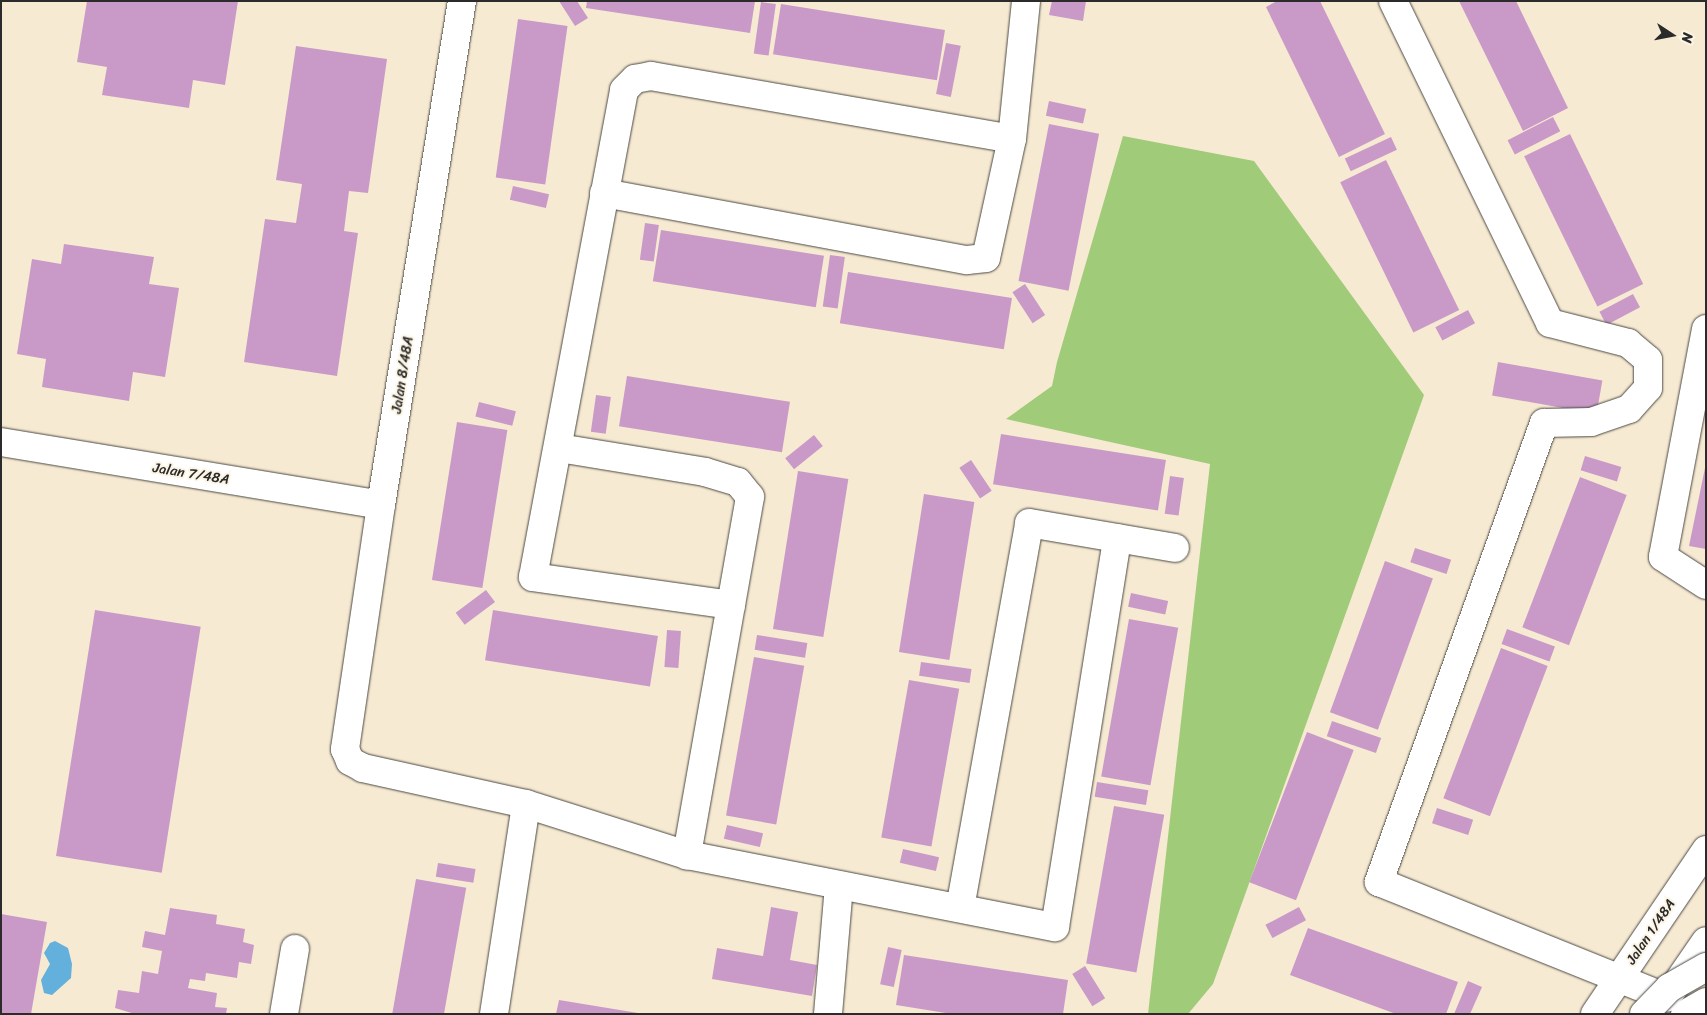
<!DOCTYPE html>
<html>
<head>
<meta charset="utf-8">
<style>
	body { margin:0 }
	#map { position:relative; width:1707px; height:1015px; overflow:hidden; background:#f7ead2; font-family:Sriracha,sans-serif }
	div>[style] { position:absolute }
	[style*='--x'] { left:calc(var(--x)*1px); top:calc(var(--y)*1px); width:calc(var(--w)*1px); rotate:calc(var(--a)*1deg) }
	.green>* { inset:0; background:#a0cb78 }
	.water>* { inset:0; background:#63b0dd }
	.building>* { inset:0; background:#c99ac8; transform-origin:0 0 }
	.roads { filter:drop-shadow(0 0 1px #4a4844) drop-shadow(0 0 1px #4a4844) }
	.minor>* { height:28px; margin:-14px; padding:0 14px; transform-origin:14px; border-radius:14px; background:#fff }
	.major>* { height:28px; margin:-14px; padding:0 14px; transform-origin:14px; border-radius:14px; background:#fff }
	.highway>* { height:28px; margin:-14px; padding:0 14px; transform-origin:14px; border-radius:14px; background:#fff }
	.bridges { filter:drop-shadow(0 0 1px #4a4844) drop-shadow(0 0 1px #4a4844) }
	.highway-bridge>* { height:28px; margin:-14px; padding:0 14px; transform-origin:14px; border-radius:14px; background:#fff }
	span { translate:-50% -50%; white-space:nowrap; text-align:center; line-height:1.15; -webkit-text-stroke:4px #fcf5e5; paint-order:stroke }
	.street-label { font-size:14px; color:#2b2b2b }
	.frame { position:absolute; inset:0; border:2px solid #2b2b2b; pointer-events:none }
	.north { position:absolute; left:1647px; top:10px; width:50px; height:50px; -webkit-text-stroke:4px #fcf5e5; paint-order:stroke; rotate:101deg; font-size:14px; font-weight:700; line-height:20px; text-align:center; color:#2b2b2b }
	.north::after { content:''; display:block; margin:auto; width:18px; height:22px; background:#2b2b2b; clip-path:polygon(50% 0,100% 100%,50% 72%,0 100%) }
</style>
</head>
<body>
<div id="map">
	<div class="green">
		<i style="clip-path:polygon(1123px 136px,1254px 161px,1424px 395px,1213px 984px,1188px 1014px,1148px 1014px,1210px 464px,1006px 419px,1052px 386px,1057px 362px)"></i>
	</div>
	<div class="water">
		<i style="clip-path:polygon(55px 941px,68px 948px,72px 964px,71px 978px,52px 995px,44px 993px,41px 980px,50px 964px,44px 953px,50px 943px)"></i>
	</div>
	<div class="building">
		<i style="clip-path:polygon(87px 1px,238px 1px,225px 85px,193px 80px,189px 108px,102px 95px,107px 67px,77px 62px)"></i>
		<i style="clip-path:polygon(559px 1px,577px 1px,588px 18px,575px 26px)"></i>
		<i style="clip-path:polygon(587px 1px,755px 1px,750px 33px,586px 8px)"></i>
		<i style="clip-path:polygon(1052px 1px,1086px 1px,1083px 21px,1049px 15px)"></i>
		<i style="clip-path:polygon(1277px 1px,1320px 1px,1385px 134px,1339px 157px,1266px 7px)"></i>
		<i style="clip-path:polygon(1459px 1px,1516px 1px,1568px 108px,1523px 131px)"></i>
		<i style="left:761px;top:2px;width:15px;height:52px;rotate:8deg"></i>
		<i style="left:781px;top:4px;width:166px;height:51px;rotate:9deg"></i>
		<i style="left:518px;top:19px;width:50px;height:160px;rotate:8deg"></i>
		<i style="left:946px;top:43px;width:15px;height:52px;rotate:11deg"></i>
		<i style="clip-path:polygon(296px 46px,387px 59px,368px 193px,349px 191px,344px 231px,358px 233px,337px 376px,244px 362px,265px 219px,296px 223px,302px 184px,276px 180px)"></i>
		<i style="left:1049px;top:101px;width:38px;height:15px;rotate:12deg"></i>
		<i style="left:1553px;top:117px;width:16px;height:51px;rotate:63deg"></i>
		<i style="left:1049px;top:124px;width:51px;height:160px;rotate:11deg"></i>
		<i style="left:1570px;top:134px;width:167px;height:51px;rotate:64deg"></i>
		<i style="left:1391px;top:137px;width:14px;height:51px;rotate:65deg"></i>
		<i style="left:1386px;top:160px;width:167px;height:51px;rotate:64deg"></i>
		<i style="left:513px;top:186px;width:37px;height:14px;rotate:13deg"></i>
		<i style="left:645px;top:223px;width:14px;height:37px;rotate:8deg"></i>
		<i style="left:661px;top:230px;width:165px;height:52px;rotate:9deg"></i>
		<i style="clip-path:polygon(64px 244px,154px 257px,149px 284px,179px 288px,165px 377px,133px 372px,129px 401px,42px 387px,46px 359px,17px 354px,32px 259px,61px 264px)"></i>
		<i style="left:830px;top:255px;width:15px;height:52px;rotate:8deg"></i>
		<i style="left:848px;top:272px;width:166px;height:52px;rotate:9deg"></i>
		<i style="left:1025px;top:284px;width:37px;height:15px;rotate:57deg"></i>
		<i style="left:1633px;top:294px;width:15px;height:38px;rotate:62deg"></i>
		<i style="left:1468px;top:310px;width:15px;height:37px;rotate:62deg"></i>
		<i style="left:1498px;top:362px;width:106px;height:34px;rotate:10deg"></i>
		<i style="left:627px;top:376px;width:165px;height:51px;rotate:9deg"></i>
		<i style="left:596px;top:395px;width:15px;height:37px;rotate:8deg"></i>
		<i style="left:479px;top:402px;width:38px;height:15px;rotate:14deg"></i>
		<i style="left:457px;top:422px;width:51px;height:160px;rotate:9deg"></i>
		<i style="left:1001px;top:434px;width:167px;height:51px;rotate:9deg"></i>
		<i style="left:814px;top:435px;width:14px;height:37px;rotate:51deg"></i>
		<i style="left:1585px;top:456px;width:38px;height:15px;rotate:17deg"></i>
		<i style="left:971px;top:460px;width:37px;height:14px;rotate:56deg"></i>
		<i style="clip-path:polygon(1706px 463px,1706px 549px,1689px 546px)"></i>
		<i style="left:798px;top:471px;width:51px;height:160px;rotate:9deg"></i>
		<i style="left:1170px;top:476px;width:14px;height:38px;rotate:8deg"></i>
		<i style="left:1580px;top:477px;width:50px;height:161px;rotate:21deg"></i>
		<i style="left:924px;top:494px;width:51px;height:160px;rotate:9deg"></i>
		<i style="left:1415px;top:548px;width:38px;height:15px;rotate:18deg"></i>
		<i style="left:1385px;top:561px;width:51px;height:161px;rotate:20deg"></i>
		<i style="left:486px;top:590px;width:15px;height:38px;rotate:53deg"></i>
		<i style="left:1131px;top:593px;width:38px;height:14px;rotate:12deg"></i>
		<i style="left:95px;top:610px;width:107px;height:249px;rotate:9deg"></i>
		<i style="left:493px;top:610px;width:167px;height:51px;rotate:9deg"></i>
		<i style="left:1129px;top:619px;width:50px;height:160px;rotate:10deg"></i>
		<i style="left:1507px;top:629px;width:51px;height:16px;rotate:20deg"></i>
		<i style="left:667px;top:630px;width:14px;height:37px;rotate:4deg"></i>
		<i style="left:757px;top:635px;width:51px;height:15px;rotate:9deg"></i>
		<i style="left:1501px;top:648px;width:50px;height:161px;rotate:21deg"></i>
		<i style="left:754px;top:657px;width:51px;height:161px;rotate:10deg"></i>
		<i style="left:921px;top:662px;width:51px;height:14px;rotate:8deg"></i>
		<i style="left:909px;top:680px;width:51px;height:160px;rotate:10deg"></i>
		<i style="left:1332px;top:721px;width:52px;height:16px;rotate:19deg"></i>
		<i style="left:1307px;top:732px;width:50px;height:161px;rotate:21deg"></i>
		<i style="left:1097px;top:782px;width:52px;height:15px;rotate:9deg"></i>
		<i style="left:1114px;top:806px;width:51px;height:160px;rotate:10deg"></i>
		<i style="left:1437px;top:808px;width:38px;height:16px;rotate:18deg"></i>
		<i style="left:727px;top:825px;width:37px;height:14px;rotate:13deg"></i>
		<i style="left:903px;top:849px;width:37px;height:14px;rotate:13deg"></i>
		<i style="left:438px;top:863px;width:38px;height:14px;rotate:9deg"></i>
		<i style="left:416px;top:879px;width:51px;height:137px;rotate:10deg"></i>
		<i style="clip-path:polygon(771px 907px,798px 912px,790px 960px,817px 965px,812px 996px,712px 979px,717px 948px,763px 956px)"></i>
		<i style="left:1299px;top:907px;width:15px;height:38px;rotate:62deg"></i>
		<i style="clip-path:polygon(170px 908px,217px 915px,216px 924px,245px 929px,243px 942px,254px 945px,251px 964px,239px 962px,237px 978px,206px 973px,205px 981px,190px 979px,188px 988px,217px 993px,215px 1007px,227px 1008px,226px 1014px,135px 1014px,115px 1008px,118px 990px,139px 993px,142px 971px,158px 974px,162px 951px,142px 947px,145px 931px,165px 935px)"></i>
		<i style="clip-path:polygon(1px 914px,47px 922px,31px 1014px,1px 1014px)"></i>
		<i style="clip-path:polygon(1308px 928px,1458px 982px,1446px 1014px,1396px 1014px,1290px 975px)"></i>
		<i style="left:888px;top:947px;width:14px;height:38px;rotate:12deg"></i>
		<i style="clip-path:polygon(904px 955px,1068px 980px,1063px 1014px,952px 1014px,896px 1005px)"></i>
		<i style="left:1085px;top:966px;width:38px;height:15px;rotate:58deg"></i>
		<i style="clip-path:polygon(1468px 981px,1482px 987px,1470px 1014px,1454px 1014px)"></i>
		<i style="clip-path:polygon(559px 1000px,638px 1013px,638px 1014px,556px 1014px)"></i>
	</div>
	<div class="roads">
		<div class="minor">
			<i style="--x:462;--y:1;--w:510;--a:99.13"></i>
			<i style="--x:381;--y:505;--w:247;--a:98.4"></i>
			<i style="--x:345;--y:749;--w:13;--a:67"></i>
			<i style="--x:350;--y:761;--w:15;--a:28"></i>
			<i style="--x:363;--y:768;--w:167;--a:12.5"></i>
			<i style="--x:526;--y:804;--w:169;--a:17.6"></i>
			<i style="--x:687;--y:855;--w:375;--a:11.1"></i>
			<i style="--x:1055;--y:927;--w:394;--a:-80.9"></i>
			<i style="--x:1393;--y:1;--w:358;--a:64"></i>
			<i style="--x:1550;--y:323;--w:81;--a:14.4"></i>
			<i style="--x:1628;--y:343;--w:26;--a:40"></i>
			<i style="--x:1648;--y:360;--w:28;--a:90"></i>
			<i style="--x:1648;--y:388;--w:28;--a:132"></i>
			<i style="--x:1629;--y:409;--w:40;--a:161.1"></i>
			<i style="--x:1591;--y:422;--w:47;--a:178.8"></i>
			<i style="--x:1544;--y:423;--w:488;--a:109.8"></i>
			<i style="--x:1379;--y:882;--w:310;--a:21.9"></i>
			<i style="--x:604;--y:193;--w:369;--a:10.5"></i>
			<i style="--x:967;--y:260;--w:19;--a:-6"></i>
			<i style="--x:986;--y:258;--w:122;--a:-77.7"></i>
			<i style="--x:1012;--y:139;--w:139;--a:-84.2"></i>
			<i style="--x:1706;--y:329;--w:232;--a:100.7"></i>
			<i style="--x:1663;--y:557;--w:51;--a:33.1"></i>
			<i style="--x:1;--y:442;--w:385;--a:9.4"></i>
			<i style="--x:559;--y:448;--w:148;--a:9.3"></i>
			<i style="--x:705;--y:472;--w:34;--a:17"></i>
			<i style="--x:738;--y:482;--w:19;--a:51"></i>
			<i style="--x:750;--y:497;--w:364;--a:100"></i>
			<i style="--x:731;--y:605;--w:200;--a:-172"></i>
			<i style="--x:533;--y:577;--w:495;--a:-79.4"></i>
			<i style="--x:624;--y:90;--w:16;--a:-45"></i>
			<i style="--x:635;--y:79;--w:16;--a:-11"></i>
			<i style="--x:651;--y:76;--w:366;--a:9.9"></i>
			<i style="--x:960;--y:908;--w:391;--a:-79.8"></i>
			<i style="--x:1029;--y:523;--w:148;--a:9.7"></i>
			<i style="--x:284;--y:1014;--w:66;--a:-80.4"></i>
			<i style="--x:494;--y:1014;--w:212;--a:-81.3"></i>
			<i style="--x:828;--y:1014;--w:129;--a:-85.1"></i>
		</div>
		<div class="major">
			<i style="--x:1673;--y:989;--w:58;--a:-55.5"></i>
			<i style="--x:1595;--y:1014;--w:198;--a:-55.9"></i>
		</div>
		<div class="highway">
			<i style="--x:1685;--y:1014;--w:24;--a:-30"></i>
		</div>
	</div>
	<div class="bridges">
		<div class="highway-bridge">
			<i style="--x:1644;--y:1014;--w:36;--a:-46"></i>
			<i style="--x:1669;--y:988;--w:43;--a:-29.6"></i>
		</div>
	</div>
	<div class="street-label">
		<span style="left:403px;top:375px;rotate:-81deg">Jalan 8/48A</span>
		<span style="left:191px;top:474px;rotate:9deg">Jalan 7/48A</span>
		<span style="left:1651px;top:932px;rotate:-56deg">Jalan 1/48A</span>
	</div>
	<div class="frame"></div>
	<div class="north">N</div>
</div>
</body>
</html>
